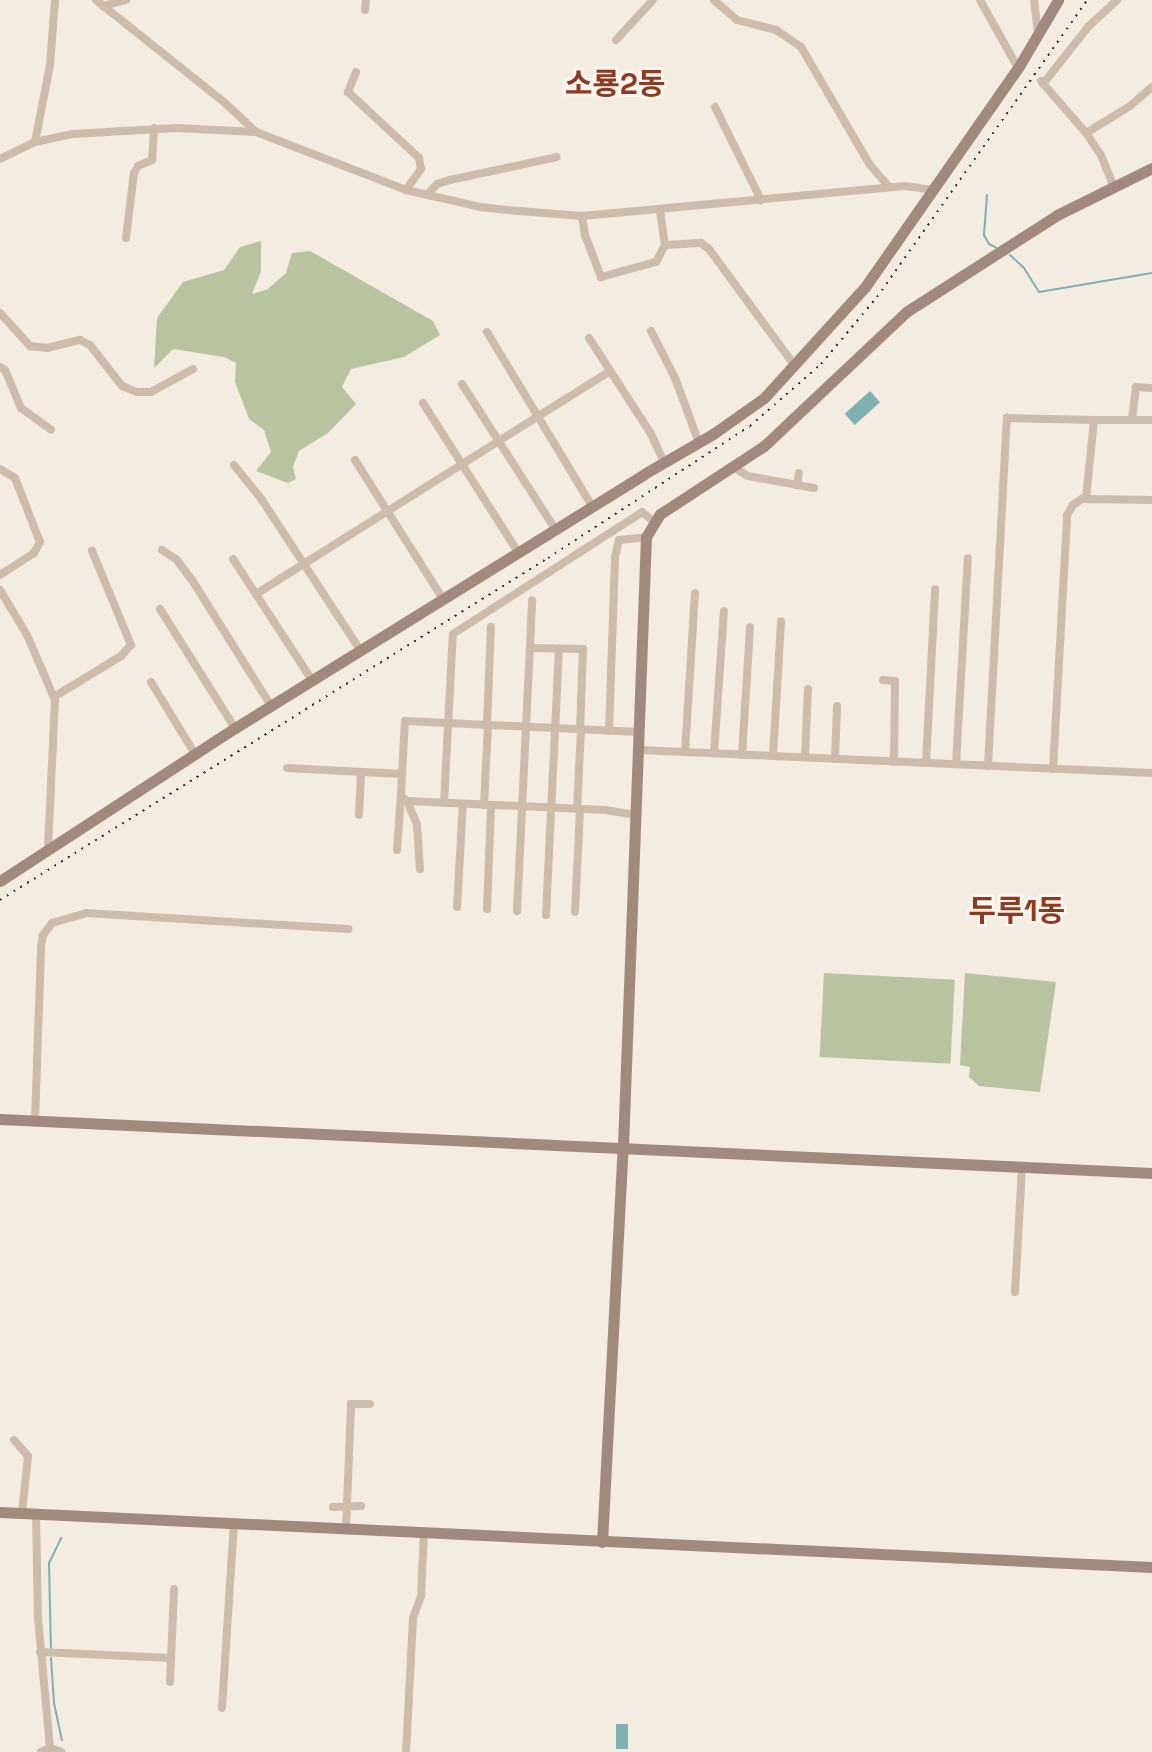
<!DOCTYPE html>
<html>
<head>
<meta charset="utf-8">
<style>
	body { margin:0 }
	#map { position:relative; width:1152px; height:1752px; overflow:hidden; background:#f4ebe1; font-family:"Space Grotesk","Noto Sans KR",sans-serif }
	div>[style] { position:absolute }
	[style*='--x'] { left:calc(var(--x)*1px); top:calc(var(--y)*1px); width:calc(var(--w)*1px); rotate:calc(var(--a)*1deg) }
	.green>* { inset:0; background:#b8c4a0; transform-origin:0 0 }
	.water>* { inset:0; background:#7fb0b2; transform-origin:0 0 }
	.stream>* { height:2px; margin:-1px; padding:0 1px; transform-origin:1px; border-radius:1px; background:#7fb0b2 }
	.street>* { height:8px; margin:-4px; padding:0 4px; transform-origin:4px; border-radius:4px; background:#cdbbac }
	.secondary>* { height:11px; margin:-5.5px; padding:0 5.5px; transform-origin:5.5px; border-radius:5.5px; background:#a18a7d }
	.rail>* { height:2px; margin-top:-1px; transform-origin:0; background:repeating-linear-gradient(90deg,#3b302b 0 2px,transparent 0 8px) }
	span { translate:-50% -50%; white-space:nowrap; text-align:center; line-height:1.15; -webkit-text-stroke:6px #fbf5ee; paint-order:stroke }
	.quarter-label { font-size:30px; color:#8c3b22; font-weight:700 }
</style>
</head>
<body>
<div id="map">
	<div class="green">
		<i style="clip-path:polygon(261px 241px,261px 271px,252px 294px,268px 289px,286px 273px,292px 253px,310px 251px,433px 321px,440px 335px,404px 357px,351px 369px,342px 387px,356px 404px,328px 433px,299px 451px,293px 467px,296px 479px,288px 483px,256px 471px,271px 452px,264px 430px,249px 419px,235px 382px,236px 363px,224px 357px,173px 349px,154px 368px,157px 318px,183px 282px,224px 270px,240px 247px)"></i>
		<i style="left:824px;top:973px;width:131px;height:84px;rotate:3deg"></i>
		<i style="clip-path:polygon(965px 973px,1056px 982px,1040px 1092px,979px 1086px,969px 1077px,970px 1067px,960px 1065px)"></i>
	</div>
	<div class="water">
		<i style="left:870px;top:391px;width:15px;height:34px;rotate:48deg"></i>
		<i style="left:616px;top:1724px;width:12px;height:25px"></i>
	</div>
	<div class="stream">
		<i style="--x:987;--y:195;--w:40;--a:94.3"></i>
		<i style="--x:984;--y:235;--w:10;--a:61"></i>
		<i style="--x:989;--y:244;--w:9;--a:27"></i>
		<i style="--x:1010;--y:255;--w:19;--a:43"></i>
		<i style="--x:1024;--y:268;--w:28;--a:58"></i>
		<i style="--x:1039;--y:292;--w:115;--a:-9.5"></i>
		<i style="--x:51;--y:1651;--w:88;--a:-91.3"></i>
		<i style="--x:49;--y:1563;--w:28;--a:-64"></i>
		<i style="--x:51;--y:1658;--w:45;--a:86.2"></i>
		<i style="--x:54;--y:1703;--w:38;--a:78"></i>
	</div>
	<div class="street">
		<i style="--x:96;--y:0;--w:165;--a:38.6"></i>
		<i style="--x:225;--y:103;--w:42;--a:43.1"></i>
		<i style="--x:714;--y:0;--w:30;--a:41"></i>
		<i style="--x:737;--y:20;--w:40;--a:14.4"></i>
		<i style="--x:776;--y:30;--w:30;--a:34"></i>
		<i style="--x:801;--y:47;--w:137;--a:59.7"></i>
		<i style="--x:870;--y:165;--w:29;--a:49"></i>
		<i style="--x:980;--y:0;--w:78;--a:60.8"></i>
		<i style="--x:1034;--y:0;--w:33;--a:83"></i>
		<i style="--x:103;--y:6;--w:24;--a:-15"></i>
		<i style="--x:365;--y:10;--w:10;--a:-84"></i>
		<i style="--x:616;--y:40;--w:54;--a:-47.2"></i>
		<i style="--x:356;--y:72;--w:22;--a:112"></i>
		<i style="--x:348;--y:92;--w:97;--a:42.9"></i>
		<i style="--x:419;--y:158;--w:11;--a:80"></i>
		<i style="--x:421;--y:169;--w:26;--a:126"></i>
		<i style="--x:1041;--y:81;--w:69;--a:49.1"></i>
		<i style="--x:1086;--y:133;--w:27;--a:56"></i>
		<i style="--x:1101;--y:155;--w:31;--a:68"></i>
		<i style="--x:1043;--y:84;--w:73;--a:-51.7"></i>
		<i style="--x:1088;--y:27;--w:40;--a:-43"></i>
		<i style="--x:715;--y:107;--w:104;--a:63.7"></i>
		<i style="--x:1086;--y:133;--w:52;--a:-31.5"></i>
		<i style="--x:1130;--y:106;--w:29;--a:-41"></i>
		<i style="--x:35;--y:142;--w:78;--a:-79"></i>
		<i style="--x:50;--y:65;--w:65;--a:-85.6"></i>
		<i style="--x:0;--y:159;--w:39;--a:-26"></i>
		<i style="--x:35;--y:142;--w:39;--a:-12"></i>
		<i style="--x:73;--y:134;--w:103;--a:-3.3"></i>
		<i style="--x:176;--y:128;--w:80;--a:2.9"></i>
		<i style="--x:256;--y:132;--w:161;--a:21.1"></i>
		<i style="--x:406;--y:190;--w:76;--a:12.9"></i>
		<i style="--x:480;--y:207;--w:39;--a:6"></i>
		<i style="--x:519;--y:211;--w:63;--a:4.5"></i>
		<i style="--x:582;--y:216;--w:324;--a:-5.3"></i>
		<i style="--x:905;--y:186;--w:28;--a:8"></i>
		<i style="--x:428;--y:194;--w:13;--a:-48"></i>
		<i style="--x:437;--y:184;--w:14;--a:-17"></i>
		<i style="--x:450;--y:180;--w:109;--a:-12.1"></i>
		<i style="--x:660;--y:210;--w:35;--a:82"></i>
		<i style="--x:665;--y:245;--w:36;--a:-3"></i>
		<i style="--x:701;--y:243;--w:10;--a:37"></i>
		<i style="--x:709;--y:249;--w:145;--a:53.7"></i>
		<i style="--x:582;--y:216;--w:19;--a:81"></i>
		<i style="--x:585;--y:235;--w:45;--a:69.1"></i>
		<i style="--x:601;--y:277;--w:57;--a:-15.3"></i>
		<i style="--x:656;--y:262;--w:19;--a:-62"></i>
		<i style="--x:126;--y:238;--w:65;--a:-83"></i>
		<i style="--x:134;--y:173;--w:8;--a:-60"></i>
		<i style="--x:138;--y:166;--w:15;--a:-23"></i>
		<i style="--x:152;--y:160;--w:32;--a:-86"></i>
		<i style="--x:0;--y:313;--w:45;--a:47.7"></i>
		<i style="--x:30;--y:346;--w:17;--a:7"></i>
		<i style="--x:47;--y:348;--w:34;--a:-14"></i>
		<i style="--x:80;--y:340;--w:11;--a:27"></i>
		<i style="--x:90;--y:345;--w:52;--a:52"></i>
		<i style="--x:122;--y:386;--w:16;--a:22"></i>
		<i style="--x:137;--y:392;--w:14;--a:0"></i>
		<i style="--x:151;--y:392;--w:48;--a:-28.7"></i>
		<i style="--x:651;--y:331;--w:53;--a:62.9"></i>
		<i style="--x:675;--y:378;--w:69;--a:69.7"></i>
		<i style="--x:487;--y:332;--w:203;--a:58.9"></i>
		<i style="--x:589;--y:338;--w:114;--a:57.1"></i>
		<i style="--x:651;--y:434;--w:31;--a:65"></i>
		<i style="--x:0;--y:367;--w:6;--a:31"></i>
		<i style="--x:5;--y:370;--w:41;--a:67.2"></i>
		<i style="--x:21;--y:408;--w:37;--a:36"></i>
		<i style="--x:462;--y:384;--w:172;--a:57.3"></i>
		<i style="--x:423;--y:403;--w:177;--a:57.5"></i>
		<i style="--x:1132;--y:419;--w:32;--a:-83"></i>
		<i style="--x:1136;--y:387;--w:16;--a:4"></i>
		<i style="--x:355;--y:460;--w:165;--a:57.7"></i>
		<i style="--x:234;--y:465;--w:45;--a:51.3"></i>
		<i style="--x:262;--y:500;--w:179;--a:56.8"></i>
		<i style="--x:733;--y:467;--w:17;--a:31"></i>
		<i style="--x:748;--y:476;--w:67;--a:10.3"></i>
		<i style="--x:0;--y:469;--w:17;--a:31"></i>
		<i style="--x:15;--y:478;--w:69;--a:68.7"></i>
		<i style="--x:40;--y:542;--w:13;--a:119"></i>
		<i style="--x:34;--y:553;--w:40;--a:147.1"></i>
		<i style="--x:797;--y:485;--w:12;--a:-81"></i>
		<i style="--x:1086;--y:498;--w:78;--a:-84.1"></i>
		<i style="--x:1094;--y:420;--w:58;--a:0"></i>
		<i style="--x:162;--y:550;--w:17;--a:33"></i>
		<i style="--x:176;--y:559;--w:26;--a:53"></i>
		<i style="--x:192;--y:580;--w:149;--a:57.9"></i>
		<i style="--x:233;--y:559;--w:145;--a:56.9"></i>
		<i style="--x:0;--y:590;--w:52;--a:59"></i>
		<i style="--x:27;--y:635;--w:71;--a:66.7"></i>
		<i style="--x:55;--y:700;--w:149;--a:92.7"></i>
		<i style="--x:256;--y:594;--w:417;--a:-32.2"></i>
		<i style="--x:160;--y:609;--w:141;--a:57.8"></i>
		<i style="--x:530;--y:648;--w:53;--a:1.1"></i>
		<i style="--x:583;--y:649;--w:81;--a:92.1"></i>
		<i style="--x:883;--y:680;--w:12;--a:5"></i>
		<i style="--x:895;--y:681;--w:81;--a:90.7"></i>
		<i style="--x:151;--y:682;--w:84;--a:58.6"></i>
		<i style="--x:54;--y:697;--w:79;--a:-31.5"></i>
		<i style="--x:121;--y:656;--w:15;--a:-48"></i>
		<i style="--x:131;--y:645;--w:102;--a:-112.5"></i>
		<i style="--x:487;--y:725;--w:98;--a:-87.7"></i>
		<i style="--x:609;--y:731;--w:174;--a:-88"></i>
		<i style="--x:615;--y:557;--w:17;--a:-77"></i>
		<i style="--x:619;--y:540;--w:27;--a:-6"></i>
		<i style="--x:639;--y:750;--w:514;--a:2.57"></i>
		<i style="--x:685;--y:752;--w:159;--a:-86.4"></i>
		<i style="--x:714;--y:753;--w:142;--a:-86"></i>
		<i style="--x:742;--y:755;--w:128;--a:-86.4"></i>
		<i style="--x:773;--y:756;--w:135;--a:-86.6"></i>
		<i style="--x:805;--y:757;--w:68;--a:-87.5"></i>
		<i style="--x:835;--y:759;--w:53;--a:-87.8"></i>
		<i style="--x:926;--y:763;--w:174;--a:-87"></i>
		<i style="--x:956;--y:764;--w:206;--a:-86.7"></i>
		<i style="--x:988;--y:766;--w:349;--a:-86.9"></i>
		<i style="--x:1007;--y:418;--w:87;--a:1.3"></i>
		<i style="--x:287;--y:768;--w:115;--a:3"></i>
		<i style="--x:402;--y:774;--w:53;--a:-86.8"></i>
		<i style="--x:405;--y:721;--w:234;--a:2.7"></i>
		<i style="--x:1053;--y:769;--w:254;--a:-86.8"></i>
		<i style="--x:1067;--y:515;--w:12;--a:-59"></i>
		<i style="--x:1073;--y:505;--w:11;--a:-34"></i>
		<i style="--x:1082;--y:499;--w:70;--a:0.8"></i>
		<i style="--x:402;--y:774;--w:22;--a:93"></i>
		<i style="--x:401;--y:796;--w:8;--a:40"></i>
		<i style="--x:407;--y:801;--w:198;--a:2.6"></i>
		<i style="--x:605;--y:810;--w:31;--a:9"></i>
		<i style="--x:407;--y:801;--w:25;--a:67"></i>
		<i style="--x:417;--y:824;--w:45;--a:86.2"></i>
		<i style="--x:444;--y:803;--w:169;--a:-87"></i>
		<i style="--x:453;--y:634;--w:225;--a:-32.8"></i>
		<i style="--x:642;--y:512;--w:16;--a:40"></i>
		<i style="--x:484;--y:805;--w:80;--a:-87.1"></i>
		<i style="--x:577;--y:809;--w:79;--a:-87.1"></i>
		<i style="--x:359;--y:815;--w:43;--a:-87.3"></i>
		<i style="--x:397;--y:850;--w:54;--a:-85.8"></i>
		<i style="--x:457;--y:907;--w:103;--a:-86.7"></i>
		<i style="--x:487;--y:909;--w:104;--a:-87.8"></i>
		<i style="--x:517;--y:911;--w:311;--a:-87.2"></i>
		<i style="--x:575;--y:912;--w:103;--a:-87.2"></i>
		<i style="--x:546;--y:915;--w:267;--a:-87.2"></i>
		<i style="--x:35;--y:1121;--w:175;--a:-88"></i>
		<i style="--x:41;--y:946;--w:11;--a:-80"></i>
		<i style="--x:43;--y:935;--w:15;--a:-53"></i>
		<i style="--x:52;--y:923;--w:35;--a:-16"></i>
		<i style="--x:86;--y:913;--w:263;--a:3.5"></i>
		<i style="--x:1015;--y:1292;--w:125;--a:-86.8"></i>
		<i style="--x:14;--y:1440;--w:21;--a:49"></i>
		<i style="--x:28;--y:1456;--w:57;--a:96"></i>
		<i style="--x:333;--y:1507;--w:28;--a:-2"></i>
		<i style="--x:36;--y:1514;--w:104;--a:88.9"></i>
		<i style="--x:38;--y:1618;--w:131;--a:84.7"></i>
		<i style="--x:346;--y:1529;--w:125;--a:-87.7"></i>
		<i style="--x:351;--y:1404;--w:19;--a:0"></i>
		<i style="--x:40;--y:1652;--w:131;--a:2.6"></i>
		<i style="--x:170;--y:1682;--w:93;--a:-87.5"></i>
		<i style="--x:222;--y:1708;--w:185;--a:-86.3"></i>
		<i style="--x:41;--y:1752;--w:10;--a:-24"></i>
		<i style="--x:50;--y:1748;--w:12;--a:20"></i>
		<i style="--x:406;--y:1752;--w:134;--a:-87"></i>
		<i style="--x:413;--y:1618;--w:23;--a:-70"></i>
		<i style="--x:421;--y:1596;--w:63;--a:-87.3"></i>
	</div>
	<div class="secondary">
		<i style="--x:0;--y:881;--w:280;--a:-33.1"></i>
		<i style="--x:235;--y:728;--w:481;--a:-31.8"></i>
		<i style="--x:644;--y:474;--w:80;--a:-30.1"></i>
		<i style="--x:713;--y:434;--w:62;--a:-35.2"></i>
		<i style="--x:764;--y:398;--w:150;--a:-47.7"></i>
		<i style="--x:865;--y:287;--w:267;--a:-55.1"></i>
		<i style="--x:1018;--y:68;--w:79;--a:-59.5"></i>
		<i style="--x:0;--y:1119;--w:1153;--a:2.68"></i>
		<i style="--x:0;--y:1512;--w:1153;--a:2.73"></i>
		<i style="--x:602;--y:1542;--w:397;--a:-87"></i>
		<i style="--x:623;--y:1146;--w:609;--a:-87.84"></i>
		<i style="--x:646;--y:537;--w:27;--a:-59"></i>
		<i style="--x:660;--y:514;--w:124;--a:-33.2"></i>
		<i style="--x:764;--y:446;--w:195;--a:-43.3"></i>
		<i style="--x:906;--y:312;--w:179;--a:-32.7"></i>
		<i style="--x:1057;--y:215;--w:106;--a:-26.3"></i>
	</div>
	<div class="rail">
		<i style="--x:0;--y:900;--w:646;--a:-31.97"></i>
		<i style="--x:548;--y:558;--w:241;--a:-33.2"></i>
		<i style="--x:750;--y:426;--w:94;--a:-41.1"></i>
		<i style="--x:821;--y:364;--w:87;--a:-50.1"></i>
		<i style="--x:877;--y:297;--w:364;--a:-54.7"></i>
	</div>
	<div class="quarter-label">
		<span style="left:615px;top:84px">소룡2동</span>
		<span style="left:1017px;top:911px">두루1동</span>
	</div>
</div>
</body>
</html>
